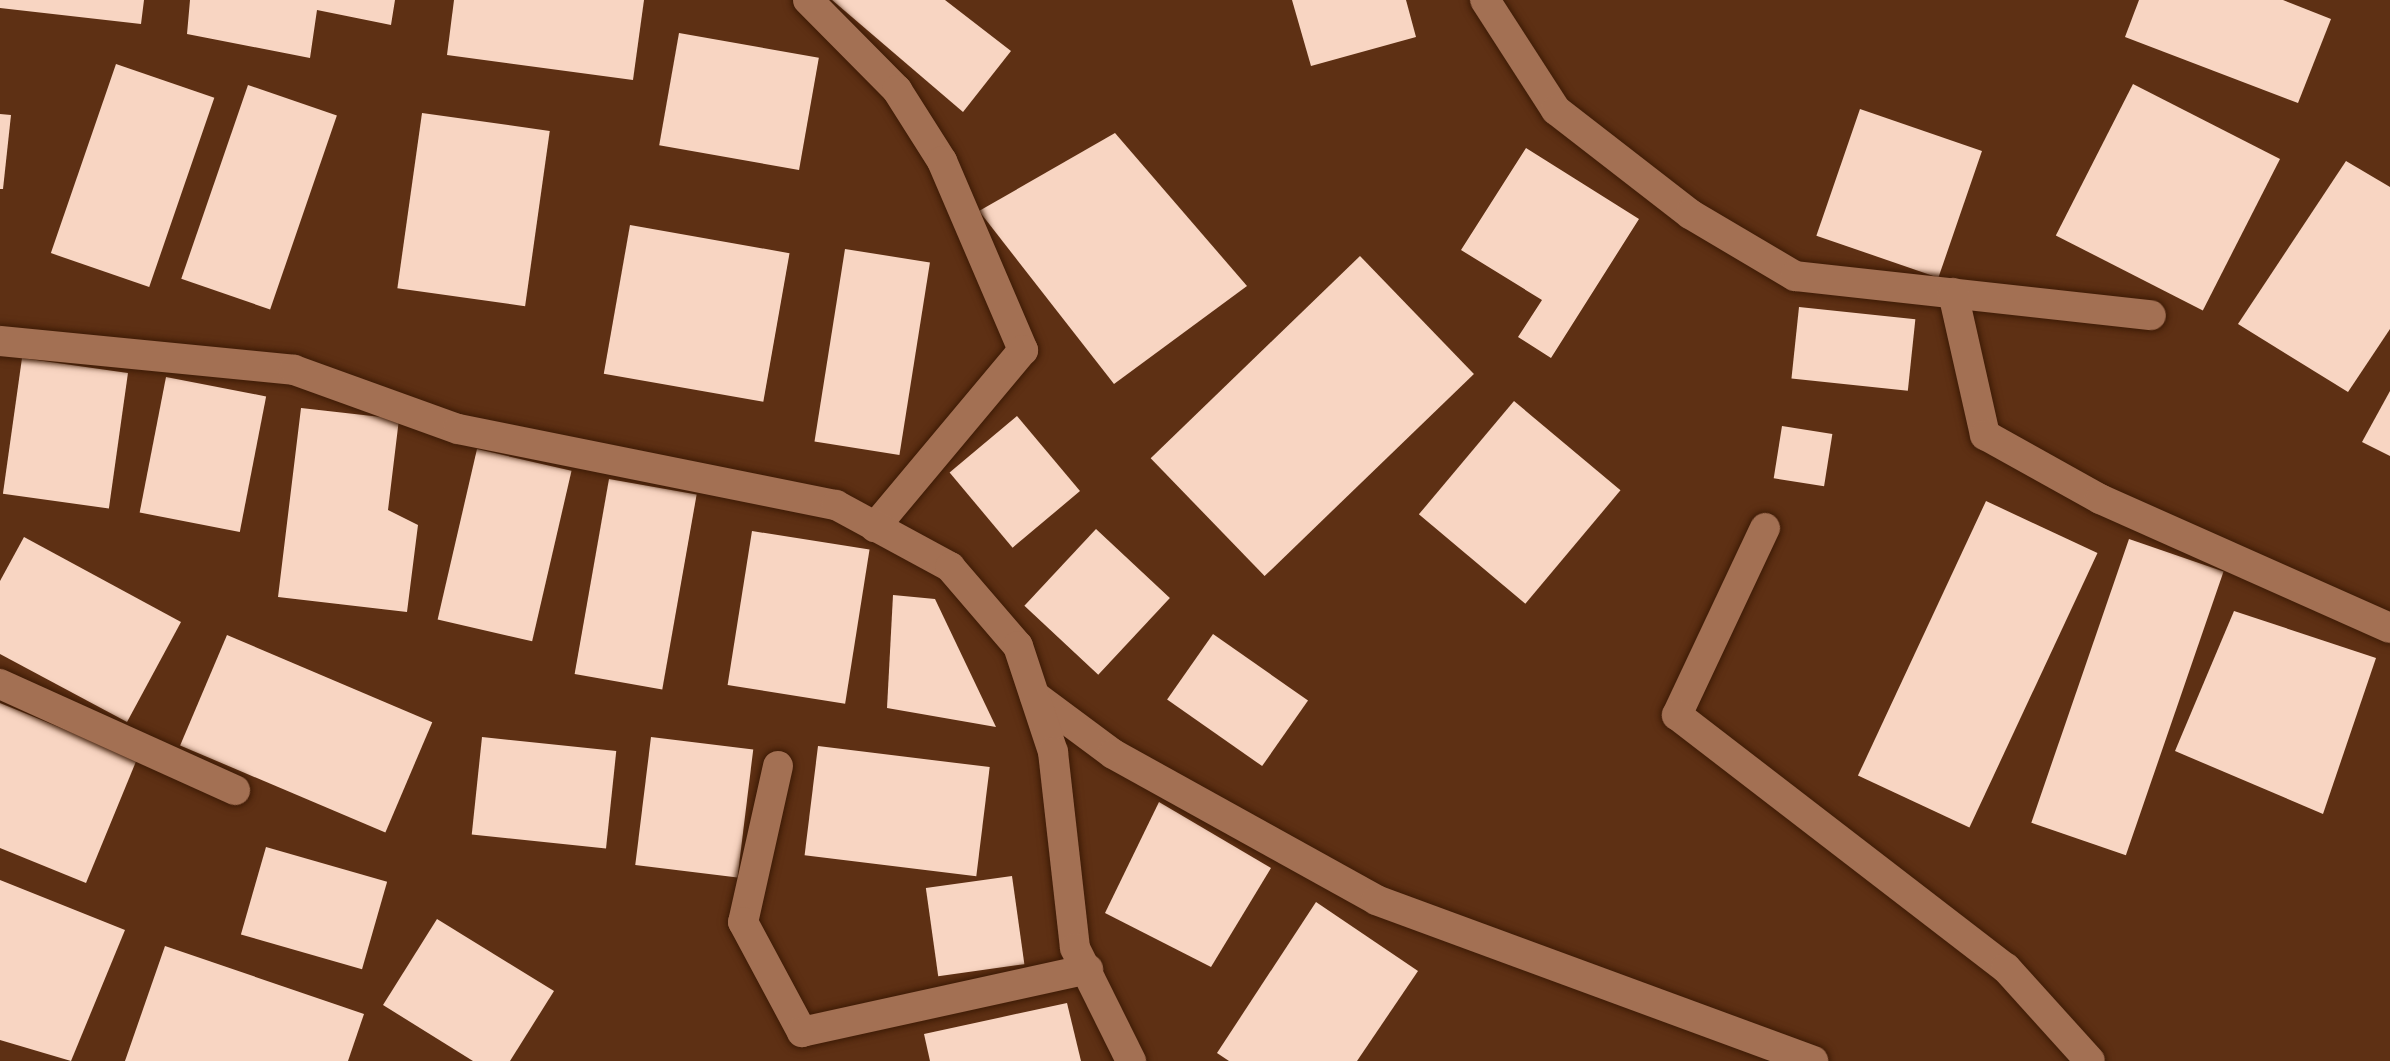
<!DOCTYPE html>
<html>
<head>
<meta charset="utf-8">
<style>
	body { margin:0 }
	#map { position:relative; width:2390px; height:1061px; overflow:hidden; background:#5e3014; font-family:Lato,sans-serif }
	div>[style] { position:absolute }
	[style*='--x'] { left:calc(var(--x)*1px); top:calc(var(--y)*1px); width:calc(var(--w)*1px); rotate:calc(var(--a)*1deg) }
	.building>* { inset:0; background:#f8d5c2; transform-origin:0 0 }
	.roads { filter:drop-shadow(0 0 3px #3c1a05) drop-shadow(0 0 3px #3c1a05) }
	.street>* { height:30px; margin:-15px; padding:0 15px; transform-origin:15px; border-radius:15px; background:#a37053 }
	.secondary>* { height:30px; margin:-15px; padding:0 15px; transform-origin:15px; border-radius:15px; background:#a37053 }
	span { translate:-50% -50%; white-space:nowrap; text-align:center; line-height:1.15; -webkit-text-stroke:12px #341f13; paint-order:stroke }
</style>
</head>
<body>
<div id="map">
	<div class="building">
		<i style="clip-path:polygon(0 0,144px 0,141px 24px,0 8px)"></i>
		<i style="clip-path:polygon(190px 0,395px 0,391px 25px,317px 10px,310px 58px,187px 34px)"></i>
		<i style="clip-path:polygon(454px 0,644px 0,633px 80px,447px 55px)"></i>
		<i style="clip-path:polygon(832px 0,945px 0,1011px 51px,963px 112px)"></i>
		<i style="clip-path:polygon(1292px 0,1406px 0,1416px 37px,1311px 66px)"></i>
		<i style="clip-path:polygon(2139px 0,2283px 0,2331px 19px,2298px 103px,2125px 37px)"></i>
		<i style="left:679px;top:33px;width:142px;height:114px;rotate:10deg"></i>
		<i style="left:116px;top:64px;width:104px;height:200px;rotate:19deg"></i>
		<i style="left:2133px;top:84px;width:165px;height:170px;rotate:27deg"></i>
		<i style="left:248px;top:85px;width:94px;height:205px;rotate:19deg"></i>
		<i style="left:1860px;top:109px;width:129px;height:134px;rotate:19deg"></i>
		<i style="left:422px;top:113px;width:129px;height:177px;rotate:8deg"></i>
		<i style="clip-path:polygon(0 114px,11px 115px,3px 189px,0 189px)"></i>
		<i style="clip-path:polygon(1115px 133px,1247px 286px,1114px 384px,979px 211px)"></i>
		<i style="clip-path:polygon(1526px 148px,1639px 219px,1551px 358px,1518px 337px,1542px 300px,1461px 250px)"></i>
		<i style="clip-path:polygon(2346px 161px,2390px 187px,2390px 329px,2348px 392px,2238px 324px)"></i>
		<i style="left:630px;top:225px;width:162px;height:151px;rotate:10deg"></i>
		<i style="left:845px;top:249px;width:86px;height:195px;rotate:9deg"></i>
		<i style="left:1360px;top:256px;width:164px;height:291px;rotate:46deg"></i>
		<i style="left:1799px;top:307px;width:117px;height:72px;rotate:6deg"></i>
		<i style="left:22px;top:358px;width:107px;height:137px;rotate:8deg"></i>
		<i style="left:166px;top:377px;width:102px;height:138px;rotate:11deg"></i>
		<i style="clip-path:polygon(2390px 391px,2390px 456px,2362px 442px)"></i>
		<i style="left:1514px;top:401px;width:139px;height:148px;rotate:40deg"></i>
		<i style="clip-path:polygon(301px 408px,399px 419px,388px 510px,418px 525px,407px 612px,278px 597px)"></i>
		<i style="left:1017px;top:416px;width:98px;height:88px;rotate:50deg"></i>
		<i style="left:1782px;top:426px;width:51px;height:53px;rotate:9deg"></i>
		<i style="left:477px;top:449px;width:97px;height:175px;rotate:13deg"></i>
		<i style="left:609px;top:479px;width:89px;height:198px;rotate:10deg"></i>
		<i style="left:1986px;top:501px;width:123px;height:303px;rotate:25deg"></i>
		<i style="left:1096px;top:529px;width:101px;height:105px;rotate:43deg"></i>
		<i style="left:752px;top:531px;width:119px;height:156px;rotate:9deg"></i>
		<i style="clip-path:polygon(24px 537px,181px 622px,127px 722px,0 654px,0 581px)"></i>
		<i style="left:2129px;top:539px;width:100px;height:300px;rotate:19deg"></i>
		<i style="clip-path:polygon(893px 595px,935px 599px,996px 727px,887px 708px)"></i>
		<i style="clip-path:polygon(2234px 611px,2376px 658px,2323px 814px,2175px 751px)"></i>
		<i style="left:1213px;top:634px;width:116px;height:80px;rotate:35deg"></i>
		<i style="left:227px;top:635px;width:223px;height:120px;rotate:23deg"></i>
		<i style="clip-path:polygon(0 703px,137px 759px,86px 883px,0 848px)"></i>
		<i style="left:482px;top:737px;width:135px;height:98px;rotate:6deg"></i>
		<i style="left:651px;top:737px;width:103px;height:129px;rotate:7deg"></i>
		<i style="left:818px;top:746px;width:173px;height:110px;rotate:7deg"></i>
		<i style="clip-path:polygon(1159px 802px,1271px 868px,1211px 967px,1105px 913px)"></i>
		<i style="left:266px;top:847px;width:126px;height:91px;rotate:16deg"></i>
		<i style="left:1012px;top:876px;width:89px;height:87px;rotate:82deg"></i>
		<i style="clip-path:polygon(0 880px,125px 930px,71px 1061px,0 1040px)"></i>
		<i style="clip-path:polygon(1316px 902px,1418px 971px,1357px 1061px,1229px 1061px,1217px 1053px)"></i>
		<i style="clip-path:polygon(437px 919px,554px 991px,510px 1061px,473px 1061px,383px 1005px)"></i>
		<i style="clip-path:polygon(165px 946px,364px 1014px,348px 1061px,125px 1061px)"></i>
		<i style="clip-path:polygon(1067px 1003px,1081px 1061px,930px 1061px,924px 1034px)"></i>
	</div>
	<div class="roads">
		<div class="street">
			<i style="--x:808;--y:0;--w:127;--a:45.3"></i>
			<i style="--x:897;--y:90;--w:84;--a:57.6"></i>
			<i style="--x:942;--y:161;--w:206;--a:66.8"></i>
			<i style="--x:1023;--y:350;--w:231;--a:129.9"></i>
			<i style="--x:1485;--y:0;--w:131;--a:57.2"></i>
			<i style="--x:1556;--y:110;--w:170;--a:37.8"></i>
			<i style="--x:1690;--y:214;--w:122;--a:30.6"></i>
			<i style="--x:1795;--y:276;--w:358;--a:6.3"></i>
			<i style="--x:1953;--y:293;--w:146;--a:77.3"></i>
			<i style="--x:1985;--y:435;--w:132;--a:29.1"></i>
			<i style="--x:2100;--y:499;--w:317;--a:24"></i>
			<i style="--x:1765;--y:528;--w:207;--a:115.2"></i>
			<i style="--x:1677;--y:715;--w:415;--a:37.6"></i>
			<i style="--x:2006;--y:968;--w:125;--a:47.9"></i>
			<i style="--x:0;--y:684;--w:258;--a:24.3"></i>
			<i style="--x:1035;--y:696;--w:97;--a:36.6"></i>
			<i style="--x:1113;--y:754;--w:301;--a:29"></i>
			<i style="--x:1376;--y:900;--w:466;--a:20.2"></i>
			<i style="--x:778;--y:766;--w:160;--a:102.6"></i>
			<i style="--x:743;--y:922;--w:125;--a:61.8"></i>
			<i style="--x:802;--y:1032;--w:293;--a:-12.4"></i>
		</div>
		<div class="secondary">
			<i style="--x:0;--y:341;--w:295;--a:5.6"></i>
			<i style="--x:294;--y:370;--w:174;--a:19.8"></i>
			<i style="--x:458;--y:429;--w:386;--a:11.4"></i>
			<i style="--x:836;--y:505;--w:130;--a:28.5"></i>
			<i style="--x:950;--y:567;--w:104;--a:49.3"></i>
			<i style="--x:1018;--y:646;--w:112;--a:71.7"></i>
			<i style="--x:1053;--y:752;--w:197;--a:83.6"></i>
			<i style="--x:1075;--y:948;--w:126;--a:63.6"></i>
		</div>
	</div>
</div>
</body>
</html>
